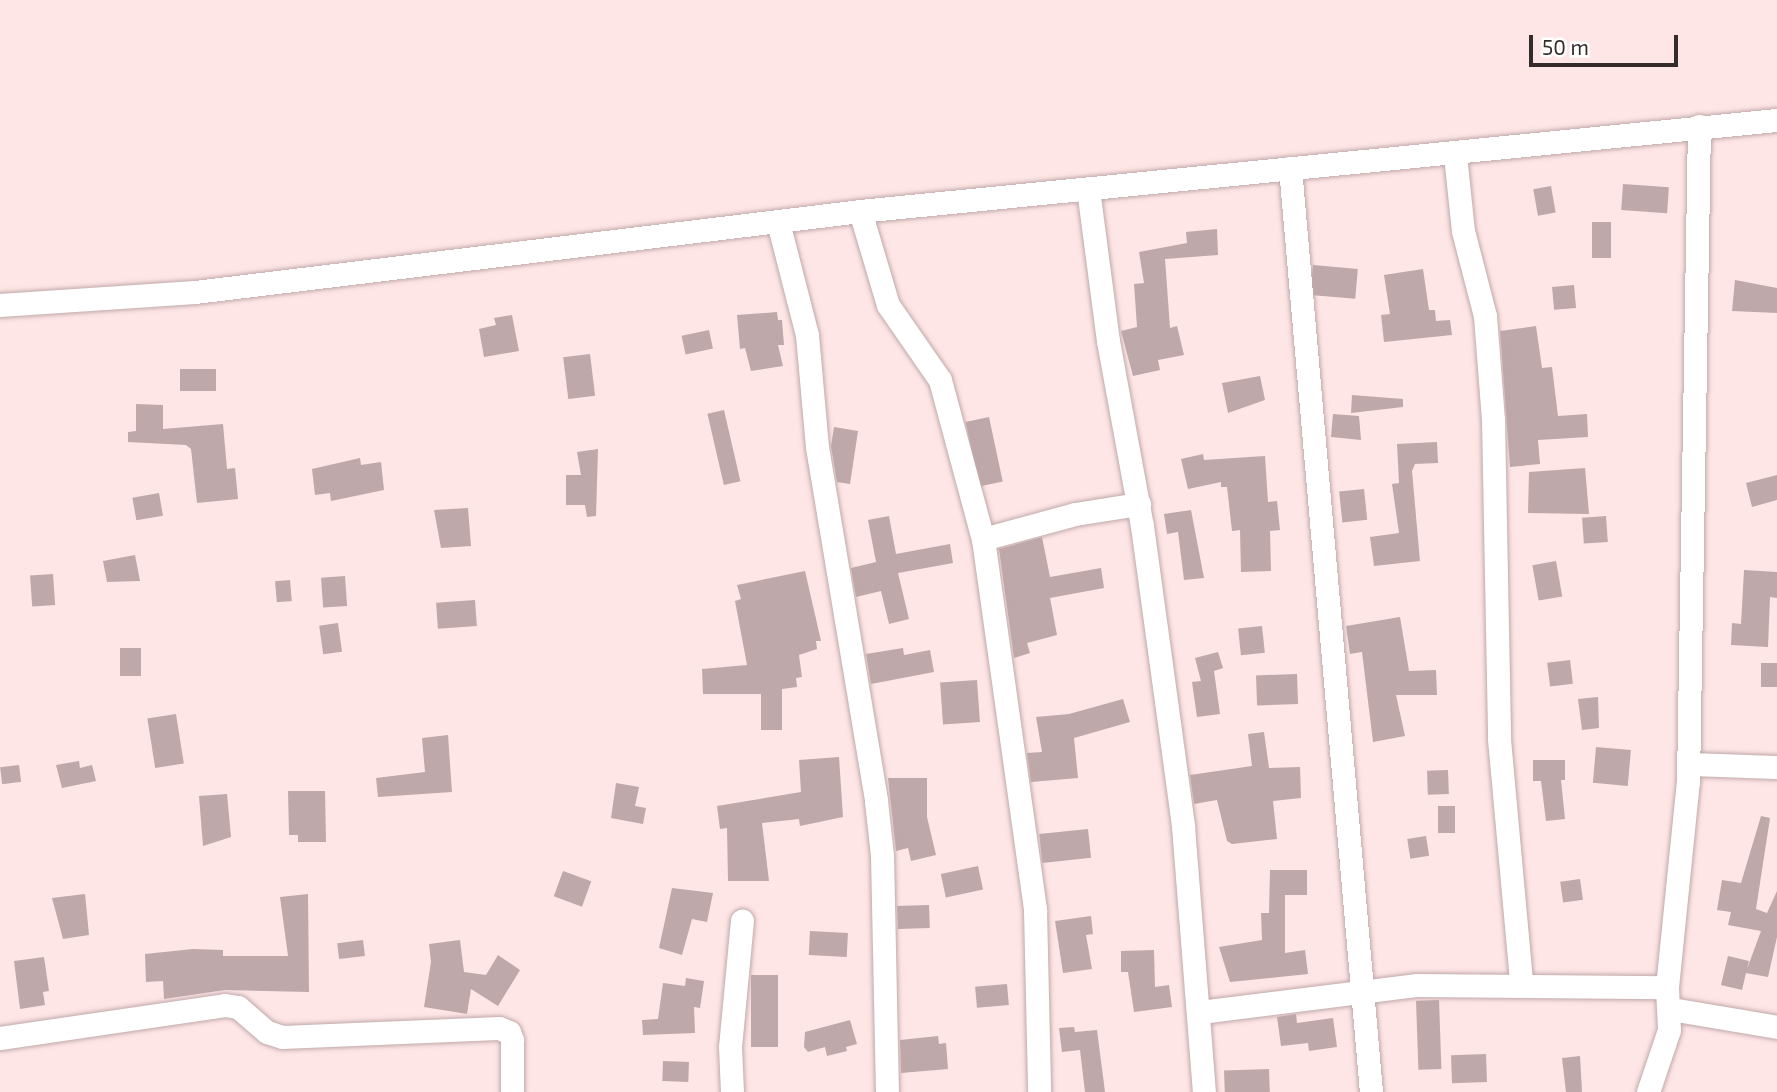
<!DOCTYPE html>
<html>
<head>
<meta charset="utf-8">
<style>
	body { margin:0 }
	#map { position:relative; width:1777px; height:1092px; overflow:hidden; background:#fee5e6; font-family:"Exo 2",sans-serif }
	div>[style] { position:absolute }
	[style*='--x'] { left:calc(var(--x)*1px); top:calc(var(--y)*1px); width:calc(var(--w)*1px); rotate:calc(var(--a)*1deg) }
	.building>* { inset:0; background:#bfa8a9; transform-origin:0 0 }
	.roads { filter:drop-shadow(0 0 2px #c0a9aa) drop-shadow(0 0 2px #c0a9aa) }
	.minor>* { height:23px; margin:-11.5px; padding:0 11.5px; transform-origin:11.5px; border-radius:11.5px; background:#fff }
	span { translate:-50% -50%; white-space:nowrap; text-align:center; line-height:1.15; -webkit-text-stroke:7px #fff; paint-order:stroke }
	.scale { position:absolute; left:1529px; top:35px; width:149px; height:32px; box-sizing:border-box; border:4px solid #342b2c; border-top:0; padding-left:9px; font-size:21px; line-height:24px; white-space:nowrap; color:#342b2c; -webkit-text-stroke:5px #fff; paint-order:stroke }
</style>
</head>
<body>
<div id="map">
	<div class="building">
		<i style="left:1623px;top:184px;width:46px;height:26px;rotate:4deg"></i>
		<i style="left:1551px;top:186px;width:27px;height:18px;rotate:80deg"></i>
		<i style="left:1592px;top:222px;width:19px;height:36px"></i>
		<i style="clip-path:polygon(1217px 229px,1218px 255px,1165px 259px,1170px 328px,1177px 326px,1184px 355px,1158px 360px,1160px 370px,1133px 376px,1121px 331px,1137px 327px,1134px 284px,1144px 283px,1139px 252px,1187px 243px,1186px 232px)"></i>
		<i style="left:1313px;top:265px;width:45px;height:30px;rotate:5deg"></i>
		<i style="clip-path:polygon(1423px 269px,1429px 310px,1435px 310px,1436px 321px,1450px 320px,1452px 335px,1384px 342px,1381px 315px,1390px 314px,1384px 275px)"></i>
		<i style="clip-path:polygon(1735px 280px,1777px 288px,1777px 313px,1732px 311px)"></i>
		<i style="left:1574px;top:285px;width:23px;height:22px;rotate:85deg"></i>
		<i style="clip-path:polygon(777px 312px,778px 320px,782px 320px,784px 345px,778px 345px,783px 366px,751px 371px,745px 348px,740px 349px,737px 315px)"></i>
		<i style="clip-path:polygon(512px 315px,519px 351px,484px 357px,479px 329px,496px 325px,494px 318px)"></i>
		<i style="clip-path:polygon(1536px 326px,1542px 368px,1552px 367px,1558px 416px,1587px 414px,1588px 437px,1538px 440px,1540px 464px,1510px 467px,1500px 331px)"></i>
		<i style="left:709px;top:330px;width:19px;height:28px;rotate:78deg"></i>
		<i style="left:590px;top:354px;width:42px;height:27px;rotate:83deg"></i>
		<i style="left:180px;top:369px;width:36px;height:22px"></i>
		<i style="clip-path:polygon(1260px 376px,1265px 400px,1228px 413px,1222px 383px)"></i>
		<i style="clip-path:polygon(1352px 395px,1403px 399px,1403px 407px,1351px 413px)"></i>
		<i style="clip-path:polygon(136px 404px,163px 405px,163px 429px,223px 424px,227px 469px,235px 468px,238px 499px,197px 503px,191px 449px,186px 445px,128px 442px,128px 432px,136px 431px)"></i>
		<i style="left:724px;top:410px;width:73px;height:17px;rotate:77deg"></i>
		<i style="clip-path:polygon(1333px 414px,1359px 416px,1361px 440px,1331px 437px)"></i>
		<i style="left:989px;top:417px;width:66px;height:24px;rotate:78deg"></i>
		<i style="clip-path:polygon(834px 427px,858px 431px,850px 484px,837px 482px,831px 446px)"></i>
		<i style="clip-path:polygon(1437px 442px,1438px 463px,1415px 464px,1412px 471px,1420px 561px,1374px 566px,1370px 537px,1399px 533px,1392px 484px,1399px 483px,1397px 444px)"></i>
		<i style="clip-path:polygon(598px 449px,596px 516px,587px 517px,585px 505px,566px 505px,566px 475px,581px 475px,577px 452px)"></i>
		<i style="clip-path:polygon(1203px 454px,1204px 460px,1265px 456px,1268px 502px,1277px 501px,1280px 530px,1270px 531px,1271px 571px,1241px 572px,1240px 530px,1232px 531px,1227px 487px,1221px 487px,1221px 482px,1188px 489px,1181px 459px)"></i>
		<i style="clip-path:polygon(360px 458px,361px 465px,381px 462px,384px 490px,331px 501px,330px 493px,315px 495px,312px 469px)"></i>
		<i style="clip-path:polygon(1585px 468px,1589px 514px,1528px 513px,1529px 472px)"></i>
		<i style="clip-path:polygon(1777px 475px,1777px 500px,1752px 507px,1746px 483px)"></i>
		<i style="left:1364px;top:489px;width:31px;height:25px;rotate:84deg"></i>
		<i style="left:159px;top:493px;width:23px;height:27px;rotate:80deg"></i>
		<i style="clip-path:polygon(468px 508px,471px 546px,441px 548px,434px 510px)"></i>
		<i style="clip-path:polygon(1191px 510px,1204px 578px,1184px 580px,1178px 532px,1167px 534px,1164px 514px)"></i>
		<i style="clip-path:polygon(889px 516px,896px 554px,950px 544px,953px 563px,898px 573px,909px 619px,889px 624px,881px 591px,856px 597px,851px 568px,876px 562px,868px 520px)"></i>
		<i style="left:1606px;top:516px;width:26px;height:24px;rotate:86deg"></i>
		<i style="clip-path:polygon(1042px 537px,1050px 577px,1101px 568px,1104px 588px,1050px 598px,1057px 635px,1027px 643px,1030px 653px,1014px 658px,999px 549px)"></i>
		<i style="clip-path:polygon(135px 555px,140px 581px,107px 582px,103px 561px)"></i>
		<i style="left:1556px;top:561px;width:36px;height:24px;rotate:80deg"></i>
		<i style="clip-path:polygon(1744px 570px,1777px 572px,1777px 598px,1770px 597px,1768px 647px,1731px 645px,1732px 623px,1741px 624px)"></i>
		<i style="clip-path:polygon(805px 571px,821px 641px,816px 641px,817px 649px,799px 655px,802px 677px,796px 678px,797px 687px,782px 689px,782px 730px,761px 730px,761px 694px,703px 694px,702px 669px,747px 665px,735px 601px,741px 599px,737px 585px)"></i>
		<i style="left:53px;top:574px;width:31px;height:23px;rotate:86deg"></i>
		<i style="left:345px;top:576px;width:30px;height:24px;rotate:86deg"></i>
		<i style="left:290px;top:580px;width:21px;height:15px;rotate:85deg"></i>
		<i style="left:475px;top:600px;width:26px;height:39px;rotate:86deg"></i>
		<i style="clip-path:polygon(1400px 617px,1409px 671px,1436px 670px,1437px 695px,1396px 695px,1405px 736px,1373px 742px,1362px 652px,1350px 654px,1346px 626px)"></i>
		<i style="left:338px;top:623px;width:29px;height:19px;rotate:82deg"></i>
		<i style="left:1262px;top:626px;width:27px;height:24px;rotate:84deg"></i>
		<i style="left:120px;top:648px;width:21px;height:28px"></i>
		<i style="clip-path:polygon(903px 648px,904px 655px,930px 650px,934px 672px,871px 684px,866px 654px)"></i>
		<i style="clip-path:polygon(1218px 652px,1223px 668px,1214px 671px,1220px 714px,1197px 717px,1192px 682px,1201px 681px,1195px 658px)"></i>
		<i style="left:1570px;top:660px;width:24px;height:23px;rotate:83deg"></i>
		<i style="left:1777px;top:663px;width:24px;height:16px;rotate:90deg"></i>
		<i style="left:1297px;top:674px;width:30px;height:41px;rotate:88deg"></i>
		<i style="left:977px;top:680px;width:42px;height:37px;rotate:86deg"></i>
		<i style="clip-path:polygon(1598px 697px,1599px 728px,1582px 730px,1578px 699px)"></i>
		<i style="clip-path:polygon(1123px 699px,1130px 722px,1074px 738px,1078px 778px,1031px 782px,1027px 753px,1042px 752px,1036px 717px,1069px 714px)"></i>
		<i style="left:176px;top:714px;width:50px;height:29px;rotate:81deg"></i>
		<i style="clip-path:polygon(1264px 732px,1269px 768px,1300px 767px,1301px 798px,1273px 801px,1277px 839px,1232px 844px,1227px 841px,1217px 800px,1194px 804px,1190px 775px,1252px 766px,1248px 734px)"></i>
		<i style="clip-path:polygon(448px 735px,452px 792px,378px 797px,376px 778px,425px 772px,422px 738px)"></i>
		<i style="left:1596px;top:747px;width:35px;height:36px;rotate:5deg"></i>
		<i style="clip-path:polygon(839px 757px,843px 817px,800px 826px,799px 819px,762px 823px,769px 881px,728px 881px,727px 828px,720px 829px,717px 806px,801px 792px,799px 760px)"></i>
		<i style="clip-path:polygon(1533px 760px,1565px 760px,1565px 780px,1561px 780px,1565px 819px,1546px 821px,1541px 781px,1533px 781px)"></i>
		<i style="clip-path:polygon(79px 761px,80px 768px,92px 765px,96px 781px,62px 788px,56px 765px)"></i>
		<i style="left:19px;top:765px;width:17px;height:19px;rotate:83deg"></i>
		<i style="left:1448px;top:770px;width:24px;height:21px;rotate:88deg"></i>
		<i style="clip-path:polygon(888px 778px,927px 778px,927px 817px,936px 855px,911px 861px,908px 848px,896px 851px)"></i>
		<i style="clip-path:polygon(616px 783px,639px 787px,635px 806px,646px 808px,643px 824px,611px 818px)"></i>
		<i style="clip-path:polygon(288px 791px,325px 791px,326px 842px,298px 842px,298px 835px,289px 835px)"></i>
		<i style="clip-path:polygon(227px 794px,231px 837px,203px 846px,199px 796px)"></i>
		<i style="left:1438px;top:806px;width:17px;height:27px"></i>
		<i style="clip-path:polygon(1761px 816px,1770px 818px,1756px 909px,1767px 913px,1777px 891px,1777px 937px,1768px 977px,1746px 973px,1742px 990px,1721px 985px,1728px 956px,1749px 961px,1747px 969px,1761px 931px,1728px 925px,1731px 912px,1717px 910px,1722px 880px,1741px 883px)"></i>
		<i style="left:1088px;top:829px;width:29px;height:49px;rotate:84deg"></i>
		<i style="left:1426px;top:836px;width:20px;height:19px;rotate:81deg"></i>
		<i style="left:978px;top:866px;width:24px;height:38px;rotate:78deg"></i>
		<i style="clip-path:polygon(1270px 870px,1307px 870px,1307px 895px,1285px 895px,1285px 953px,1305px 950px,1308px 974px,1230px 982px,1219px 947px,1262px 940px,1261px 913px,1269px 913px)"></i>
		<i style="left:563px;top:871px;width:30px;height:27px;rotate:20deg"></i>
		<i style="left:1580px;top:879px;width:21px;height:20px;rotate:82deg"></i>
		<i style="clip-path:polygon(672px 888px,713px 893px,707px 922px,692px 919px,682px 955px,659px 948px)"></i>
		<i style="clip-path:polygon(85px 894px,89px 935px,63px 939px,52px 898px)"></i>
		<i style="clip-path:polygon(308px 894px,309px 992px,225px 990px,164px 999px,163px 981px,146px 982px,145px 954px,193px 949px,223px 950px,223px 956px,288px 956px,280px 897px)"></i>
		<i style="left:929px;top:905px;width:23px;height:32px;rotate:88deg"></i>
		<i style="clip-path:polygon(1091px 916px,1093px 934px,1086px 935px,1092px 969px,1063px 973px,1055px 921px)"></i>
		<i style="left:810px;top:931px;width:38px;height:24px;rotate:3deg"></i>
		<i style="left:363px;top:940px;width:16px;height:26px;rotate:83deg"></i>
		<i style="clip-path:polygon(460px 940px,464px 972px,486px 975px,498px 955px,520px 970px,498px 1006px,471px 989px,467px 1014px,424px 1007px,431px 962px,429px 944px)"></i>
		<i style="clip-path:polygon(1154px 950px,1155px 987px,1169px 985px,1172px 1007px,1134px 1012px,1128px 972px,1121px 972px,1121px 951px)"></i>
		<i style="clip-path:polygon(44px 957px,49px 991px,43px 992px,45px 1005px,20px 1009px,14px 961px)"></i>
		<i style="left:751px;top:975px;width:27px;height:72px"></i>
		<i style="clip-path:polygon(686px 978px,704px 981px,700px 1008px,694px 1007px,695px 1033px,643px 1035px,642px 1020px,658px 1019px,663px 983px,685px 986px)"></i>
		<i style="left:1007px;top:984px;width:21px;height:32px;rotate:85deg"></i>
		<i style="left:1439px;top:1000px;width:69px;height:23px;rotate:88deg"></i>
		<i style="clip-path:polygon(1296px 1014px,1297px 1023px,1333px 1018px,1337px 1047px,1309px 1051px,1308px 1043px,1281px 1046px,1277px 1017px)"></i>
		<i style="clip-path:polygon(850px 1020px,857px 1044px,846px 1047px,847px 1051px,827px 1056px,825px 1047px,808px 1052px,804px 1047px,805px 1032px)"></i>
		<i style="clip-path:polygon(1074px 1027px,1075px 1032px,1097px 1030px,1105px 1092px,1085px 1092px,1080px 1050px,1062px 1052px,1059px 1028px)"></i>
		<i style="clip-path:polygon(938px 1036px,939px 1044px,946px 1043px,948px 1069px,901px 1073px,900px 1040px)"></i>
		<i style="left:1486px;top:1054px;width:28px;height:35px;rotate:88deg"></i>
		<i style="clip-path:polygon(1580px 1056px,1582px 1092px,1566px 1092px,1562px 1058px)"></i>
		<i style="left:663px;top:1061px;width:26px;height:20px;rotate:2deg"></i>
		<i style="left:1269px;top:1069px;width:23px;height:45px;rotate:88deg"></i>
	</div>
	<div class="roads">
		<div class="minor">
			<i style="--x:1455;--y:155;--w:76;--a:84"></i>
			<i style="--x:1463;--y:231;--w:88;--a:75.5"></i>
			<i style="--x:1485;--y:316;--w:103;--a:85.6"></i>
			<i style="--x:1493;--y:419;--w:320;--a:88.9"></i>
			<i style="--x:1499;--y:739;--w:245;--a:84.8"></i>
			<i style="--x:1290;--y:168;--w:928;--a:84.99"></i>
			<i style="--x:1088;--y:189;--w:153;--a:82.5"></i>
			<i style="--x:1108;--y:341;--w:188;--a:79.6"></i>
			<i style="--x:1142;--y:526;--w:303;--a:82.2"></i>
			<i style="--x:1183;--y:826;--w:267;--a:85.5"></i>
			<i style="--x:860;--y:211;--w:98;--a:73.4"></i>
			<i style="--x:888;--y:305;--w:91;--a:55.3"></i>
			<i style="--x:940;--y:380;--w:165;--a:74.9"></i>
			<i style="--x:983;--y:539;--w:374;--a:82"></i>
			<i style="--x:1035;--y:909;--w:183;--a:88.7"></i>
			<i style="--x:778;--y:222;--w:117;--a:75.6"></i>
			<i style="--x:807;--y:335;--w:112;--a:84.9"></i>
			<i style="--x:817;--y:447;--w:359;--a:80.5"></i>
			<i style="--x:876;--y:801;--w:54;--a:83.7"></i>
			<i style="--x:882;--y:855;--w:237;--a:88.8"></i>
			<i style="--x:0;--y:305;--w:195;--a:-3.8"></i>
			<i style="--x:195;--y:292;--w:670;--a:-6.94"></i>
			<i style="--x:860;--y:211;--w:922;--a:-5.67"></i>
			<i style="--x:983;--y:539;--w:95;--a:-15.2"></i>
			<i style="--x:1075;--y:514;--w:65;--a:-8.9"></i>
			<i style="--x:1689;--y:764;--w:88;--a:2"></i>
			<i style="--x:1671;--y:1009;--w:108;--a:9.6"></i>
			<i style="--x:1200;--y:1012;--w:219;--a:-7.1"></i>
			<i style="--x:1417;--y:985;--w:250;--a:0.5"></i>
			<i style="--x:0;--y:1038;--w:227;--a:-8.3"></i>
			<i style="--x:225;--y:1005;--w:13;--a:9"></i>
			<i style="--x:238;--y:1007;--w:38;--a:41"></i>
			<i style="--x:267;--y:1032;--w:16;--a:18"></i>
			<i style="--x:282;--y:1037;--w:217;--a:-2.4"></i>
			<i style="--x:499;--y:1028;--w:11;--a:22"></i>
			<i style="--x:509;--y:1032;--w:9;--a:69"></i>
			<i style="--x:512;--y:1040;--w:52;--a:90"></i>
			<i style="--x:732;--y:1092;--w:45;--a:-92.5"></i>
			<i style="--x:730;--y:1047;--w:127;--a:-84.6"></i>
			<i style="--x:1648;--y:1092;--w:65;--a:-71.3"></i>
			<i style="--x:1669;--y:1030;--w:43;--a:-92.7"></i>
			<i style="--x:1667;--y:987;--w:207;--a:-84.2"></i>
			<i style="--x:1688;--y:781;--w:655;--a:-89.04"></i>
		</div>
	</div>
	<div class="scale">50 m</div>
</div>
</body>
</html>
